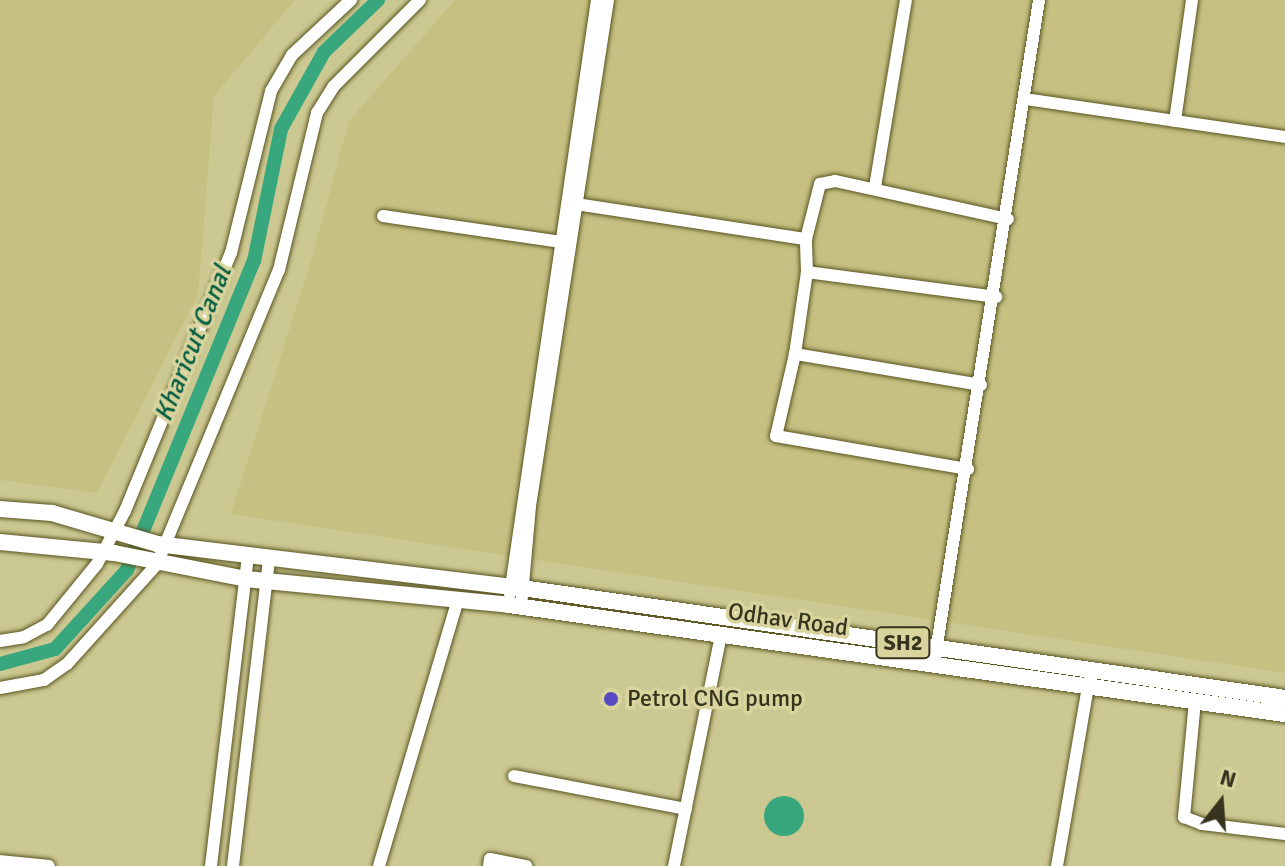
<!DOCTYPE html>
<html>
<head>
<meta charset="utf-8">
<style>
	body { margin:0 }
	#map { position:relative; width:1285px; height:866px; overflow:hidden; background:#ccc891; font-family:Signika,sans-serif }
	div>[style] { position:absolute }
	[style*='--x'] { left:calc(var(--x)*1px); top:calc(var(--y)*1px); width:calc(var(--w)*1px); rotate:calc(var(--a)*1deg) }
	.built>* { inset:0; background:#c6c182 }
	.water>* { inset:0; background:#38a77d }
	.round { border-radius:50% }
	.canal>* { height:14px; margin:-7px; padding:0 7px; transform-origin:7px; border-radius:7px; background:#38a77d }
	.roads { filter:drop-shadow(0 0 2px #5a5521) drop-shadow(0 0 2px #5a5521) }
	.minor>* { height:12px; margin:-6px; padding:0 6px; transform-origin:6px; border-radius:6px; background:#fff }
	.major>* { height:16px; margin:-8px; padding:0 8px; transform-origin:8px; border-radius:8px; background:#fff }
	.dots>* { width:22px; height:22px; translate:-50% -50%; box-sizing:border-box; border:4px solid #d9d49e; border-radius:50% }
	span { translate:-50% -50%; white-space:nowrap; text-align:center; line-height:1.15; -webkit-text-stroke:7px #d9d49e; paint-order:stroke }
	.shield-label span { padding:2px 6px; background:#d9d49e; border:2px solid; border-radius:6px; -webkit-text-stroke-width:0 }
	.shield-label { font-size:22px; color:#36341e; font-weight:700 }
	.street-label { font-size:24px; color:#36341e }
	.poi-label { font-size:24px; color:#36341e }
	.left { translate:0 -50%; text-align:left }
	.water-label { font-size:26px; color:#045e41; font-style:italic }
	.north { position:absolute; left:1181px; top:762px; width:80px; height:80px; -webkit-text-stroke:6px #d9d49e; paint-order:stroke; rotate:17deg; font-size:22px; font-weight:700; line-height:32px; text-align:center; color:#36341e }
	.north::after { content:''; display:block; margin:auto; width:28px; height:36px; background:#36341e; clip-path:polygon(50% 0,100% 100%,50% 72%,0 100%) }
</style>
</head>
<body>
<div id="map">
	<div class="built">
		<i style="clip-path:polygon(0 0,295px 0,214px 96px,198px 294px,97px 493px,0 480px)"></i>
		<i style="clip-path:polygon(455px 0,1285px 0,1285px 673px,231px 514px,311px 261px,349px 121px)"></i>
	</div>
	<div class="water">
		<i class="round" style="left:764px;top:796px;width:40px;height:40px"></i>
	</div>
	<div class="canal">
		<i style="--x:0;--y:664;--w:57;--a:-15.3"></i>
		<i style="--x:55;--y:649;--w:107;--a:-47.7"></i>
		<i style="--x:127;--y:570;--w:334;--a:-67.7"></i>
		<i style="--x:254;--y:261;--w:135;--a:-78.4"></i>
		<i style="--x:281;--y:129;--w:88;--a:-60.8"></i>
		<i style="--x:324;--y:52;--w:75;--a:-43.9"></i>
	</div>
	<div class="roads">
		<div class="minor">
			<i style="--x:1025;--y:99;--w:263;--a:8.3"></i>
			<i style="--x:1175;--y:121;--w:122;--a:-82"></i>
			<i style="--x:875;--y:187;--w:190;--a:-80.6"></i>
			<i style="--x:576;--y:204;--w:233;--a:8.7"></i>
			<i style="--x:383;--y:216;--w:180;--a:8.3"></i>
			<i style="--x:807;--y:272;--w:191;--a:7.5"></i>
			<i style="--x:795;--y:354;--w:84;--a:103"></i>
			<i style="--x:776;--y:436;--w:195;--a:9.8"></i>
			<i style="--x:981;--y:385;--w:189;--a:-170.5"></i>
			<i style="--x:795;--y:354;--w:83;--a:-81.7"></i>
			<i style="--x:807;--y:272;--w:33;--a:-92"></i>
			<i style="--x:806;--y:239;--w:57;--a:-75.7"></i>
			<i style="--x:820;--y:184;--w:15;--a:-11"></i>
			<i style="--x:835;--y:181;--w:177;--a:12.4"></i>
			<i style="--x:510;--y:594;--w:600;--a:-81.67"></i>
			<i style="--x:521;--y:607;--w:101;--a:-84.9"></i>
			<i style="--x:530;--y:506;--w:512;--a:-81.24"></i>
			<i style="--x:0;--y:641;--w:24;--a:-9"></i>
			<i style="--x:24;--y:637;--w:26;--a:-28"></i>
			<i style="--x:47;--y:625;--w:79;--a:-50.7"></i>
			<i style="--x:97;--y:564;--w:60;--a:-62.2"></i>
			<i style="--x:125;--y:511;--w:279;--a:-67.7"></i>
			<i style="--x:231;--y:253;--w:167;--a:-76.1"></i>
			<i style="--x:271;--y:91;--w:42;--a:-59.7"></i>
			<i style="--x:292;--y:55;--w:81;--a:-43"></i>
			<i style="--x:934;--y:664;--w:672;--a:-81.01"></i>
			<i style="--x:0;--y:688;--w:45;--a:-10.3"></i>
			<i style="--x:44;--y:680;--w:28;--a:-35"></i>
			<i style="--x:67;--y:664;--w:135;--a:-48"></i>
			<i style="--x:157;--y:564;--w:318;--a:-67.5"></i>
			<i style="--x:279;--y:270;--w:162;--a:-76.4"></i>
			<i style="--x:317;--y:113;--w:31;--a:-58"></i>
			<i style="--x:333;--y:87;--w:123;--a:-45"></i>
			<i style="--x:1195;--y:701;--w:117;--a:95.4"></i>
			<i style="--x:1184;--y:817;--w:19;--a:21"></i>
			<i style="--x:1202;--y:824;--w:84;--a:6.9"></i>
			<i style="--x:514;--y:776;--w:175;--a:10.9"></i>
			<i style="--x:0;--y:861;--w:49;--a:5.8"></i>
			<i style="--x:211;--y:866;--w:312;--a:-83.2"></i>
			<i style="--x:233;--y:866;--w:309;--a:-83.3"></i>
			<i style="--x:379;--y:866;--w:275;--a:-73.5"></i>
			<i style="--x:489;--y:866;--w:7;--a:-82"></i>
			<i style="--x:490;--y:859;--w:37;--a:11"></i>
			<i style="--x:674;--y:866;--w:237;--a:-78.5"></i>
			<i style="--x:1057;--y:866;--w:189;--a:-80.2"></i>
		</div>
		<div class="major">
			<i style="--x:0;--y:509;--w:52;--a:4.4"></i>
			<i style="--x:52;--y:513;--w:109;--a:16.4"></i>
			<i style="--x:157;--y:544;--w:368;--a:6.9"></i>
			<i style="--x:522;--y:588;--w:771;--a:8.2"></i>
			<i style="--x:0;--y:542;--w:115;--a:5.5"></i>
			<i style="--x:114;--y:553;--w:135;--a:11.1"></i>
			<i style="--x:246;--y:579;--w:264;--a:5.6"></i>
			<i style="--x:509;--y:605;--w:784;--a:8"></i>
		</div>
	</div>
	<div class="dots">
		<i style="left:611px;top:699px;background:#5a4ac2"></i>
	</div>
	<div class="shield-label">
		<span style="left:903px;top:643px">SH2</span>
	</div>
	<div class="street-label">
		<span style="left:788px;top:620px;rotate:8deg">Odhav Road</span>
	</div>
	<div class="poi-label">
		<span class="left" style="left:627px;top:699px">Petrol CNG pump</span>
	</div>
	<div class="water-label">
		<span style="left:194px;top:344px;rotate:-68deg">Kharicut Canal</span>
	</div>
	<div class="north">N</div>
</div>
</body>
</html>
